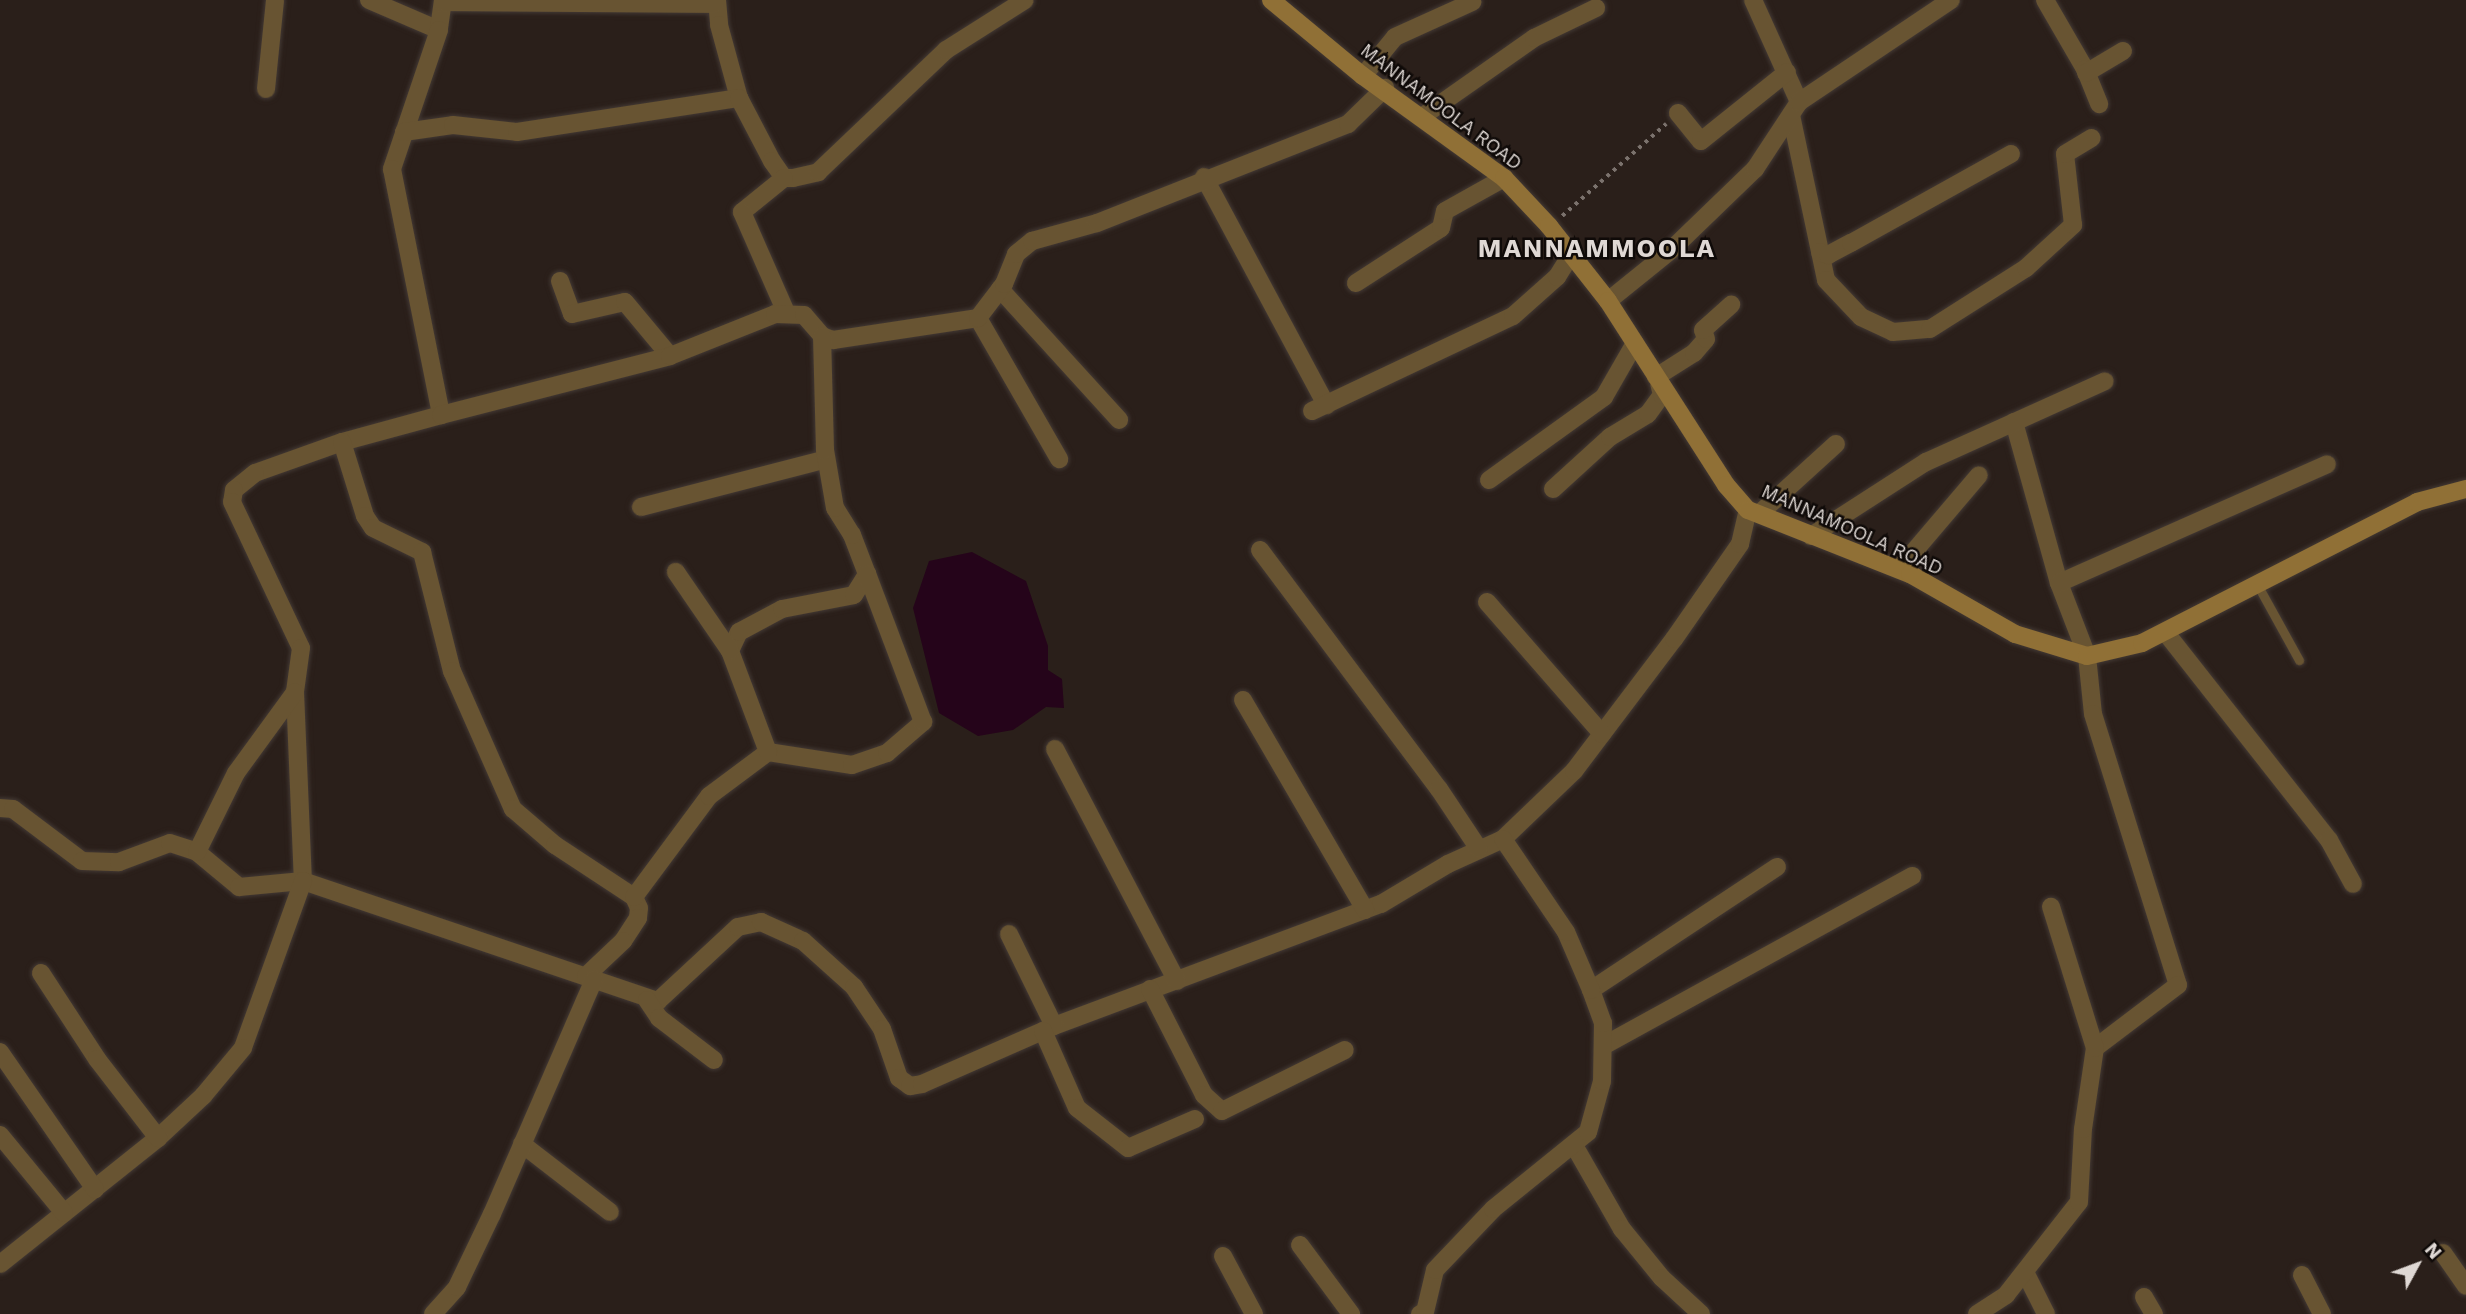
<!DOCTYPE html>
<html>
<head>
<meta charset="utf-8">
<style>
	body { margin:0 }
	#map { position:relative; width:2466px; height:1314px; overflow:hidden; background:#2a1f1a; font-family:"Work Sans",sans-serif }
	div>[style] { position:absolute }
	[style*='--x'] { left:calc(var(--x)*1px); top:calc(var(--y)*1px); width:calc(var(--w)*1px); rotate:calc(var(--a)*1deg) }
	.water>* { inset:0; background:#25041a }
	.path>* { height:3.5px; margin-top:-1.75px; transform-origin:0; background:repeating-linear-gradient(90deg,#7b726d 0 3.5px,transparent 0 8.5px) }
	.roads { filter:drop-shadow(0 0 2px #433934) drop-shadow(0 0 2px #433934) }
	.lane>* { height:9px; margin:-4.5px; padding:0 4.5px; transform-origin:4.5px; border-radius:4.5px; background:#685432 }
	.street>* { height:18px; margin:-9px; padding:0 9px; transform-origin:9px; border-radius:9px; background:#685432 }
	.secondary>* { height:18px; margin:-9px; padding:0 9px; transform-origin:9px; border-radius:9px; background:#907036 }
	span { translate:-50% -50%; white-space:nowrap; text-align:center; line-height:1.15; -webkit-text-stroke:5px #0f0a08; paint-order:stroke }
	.street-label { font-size:19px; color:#dfd8d4 }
	.district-label { font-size:26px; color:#dfd8d4; font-weight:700; letter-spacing:2px }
	.north { position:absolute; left:2382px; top:1230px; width:70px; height:70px; -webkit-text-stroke:5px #0f0a08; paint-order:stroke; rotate:49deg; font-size:19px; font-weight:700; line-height:28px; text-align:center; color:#dfd8d4 }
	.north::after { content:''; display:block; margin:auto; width:24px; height:32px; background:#dfd8d4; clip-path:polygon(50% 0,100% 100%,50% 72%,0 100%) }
</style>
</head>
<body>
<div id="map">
	<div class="water">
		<i style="clip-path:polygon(972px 552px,1026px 581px,1048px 646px,1048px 670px,1062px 679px,1064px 708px,1046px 707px,1013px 730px,978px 736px,939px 713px,913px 608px,929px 561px)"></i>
	</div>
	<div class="path">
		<i style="--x:1562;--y:216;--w:139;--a:-41.5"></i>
	</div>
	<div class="roads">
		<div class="lane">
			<i style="--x:2257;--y:584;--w:87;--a:61.1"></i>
		</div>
		<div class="street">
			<i style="--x:369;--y:0;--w:76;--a:23.2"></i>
			<i style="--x:443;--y:0;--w:30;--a:98"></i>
			<i style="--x:439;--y:30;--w:147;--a:108.7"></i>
			<i style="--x:392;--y:169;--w:251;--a:78.7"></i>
			<i style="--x:441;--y:415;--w:103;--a:164.7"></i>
			<i style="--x:342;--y:442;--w:92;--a:160.4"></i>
			<i style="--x:255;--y:473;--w:27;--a:141"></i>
			<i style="--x:234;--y:490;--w:12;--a:99"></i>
			<i style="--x:232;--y:502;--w:161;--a:64.7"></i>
			<i style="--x:301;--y:648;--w:44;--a:97.8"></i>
			<i style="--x:295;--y:692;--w:189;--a:87.6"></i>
			<i style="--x:303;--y:881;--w:375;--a:18.7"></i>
			<i style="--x:658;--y:1001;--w:109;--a:-42.8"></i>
			<i style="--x:738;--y:927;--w:24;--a:-12"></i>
			<i style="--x:761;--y:922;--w:46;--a:24.3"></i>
			<i style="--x:803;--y:941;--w:69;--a:42"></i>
			<i style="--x:854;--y:987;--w:50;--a:56.3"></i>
			<i style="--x:882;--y:1029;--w:52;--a:70.9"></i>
			<i style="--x:899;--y:1078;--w:14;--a:36"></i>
			<i style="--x:910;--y:1086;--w:12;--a:-9"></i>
			<i style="--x:922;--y:1084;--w:144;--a:-23.7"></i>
			<i style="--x:1054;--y:1026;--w:349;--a:-20.5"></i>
			<i style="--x:1381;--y:904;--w:78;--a:-30.8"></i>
			<i style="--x:1448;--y:864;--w:60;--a:-24.4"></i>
			<i style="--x:1503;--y:839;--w:98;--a:-43.8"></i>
			<i style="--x:1574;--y:771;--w:166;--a:-52.9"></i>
			<i style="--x:1674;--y:639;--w:116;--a:-55.2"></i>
			<i style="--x:1740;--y:544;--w:35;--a:-77"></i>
			<i style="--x:717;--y:0;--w:25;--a:85"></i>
			<i style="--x:719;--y:25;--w:76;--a:74.7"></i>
			<i style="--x:1753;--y:0;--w:112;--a:65.7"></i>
			<i style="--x:2045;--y:0;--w:80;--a:59.9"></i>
			<i style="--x:2085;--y:69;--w:38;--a:68"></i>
			<i style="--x:443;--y:2;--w:272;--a:0.4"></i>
			<i style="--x:2086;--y:73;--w:43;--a:-30.7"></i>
			<i style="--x:1363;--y:76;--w:50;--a:-50.6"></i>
			<i style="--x:1395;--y:37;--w:85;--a:-24.4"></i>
			<i style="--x:266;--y:89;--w:89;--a:-84.2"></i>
			<i style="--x:1678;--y:113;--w:36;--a:51"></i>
			<i style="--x:1701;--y:141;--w:110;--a:-38.7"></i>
			<i style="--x:1791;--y:115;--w:169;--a:78"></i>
			<i style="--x:1826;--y:280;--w:51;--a:46.6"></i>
			<i style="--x:1861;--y:317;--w:35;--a:25"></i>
			<i style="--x:1893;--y:332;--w:37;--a:-5"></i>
			<i style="--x:1930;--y:329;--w:114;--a:-32.4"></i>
			<i style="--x:2026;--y:268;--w:64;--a:-42.5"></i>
			<i style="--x:2073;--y:225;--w:71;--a:-96.4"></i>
			<i style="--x:2065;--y:154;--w:31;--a:-31"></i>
			<i style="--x:1423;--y:116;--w:136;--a:-35.1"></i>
			<i style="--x:1534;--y:38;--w:69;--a:-25.8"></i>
			<i style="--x:404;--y:132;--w:49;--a:-8.1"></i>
			<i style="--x:453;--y:125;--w:64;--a:6.2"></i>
			<i style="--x:517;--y:132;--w:225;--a:-8.7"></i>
			<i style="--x:739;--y:98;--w:71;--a:62.4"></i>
			<i style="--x:772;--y:161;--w:21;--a:55"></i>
			<i style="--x:784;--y:178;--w:9;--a:0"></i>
			<i style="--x:793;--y:178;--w:26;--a:-13"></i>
			<i style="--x:818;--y:172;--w:177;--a:-43.6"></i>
			<i style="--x:946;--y:50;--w:93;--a:-32.3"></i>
			<i style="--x:1204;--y:177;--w:259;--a:61.8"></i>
			<i style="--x:784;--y:178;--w:54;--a:141"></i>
			<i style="--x:742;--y:212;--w:109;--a:66.3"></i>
			<i style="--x:1820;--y:252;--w:9;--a:21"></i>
			<i style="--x:1828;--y:255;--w:26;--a:-28"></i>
			<i style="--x:1851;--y:243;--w:183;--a:-29.1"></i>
			<i style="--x:560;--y:281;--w:35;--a:70"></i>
			<i style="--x:572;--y:314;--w:54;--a:-12.8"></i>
			<i style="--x:625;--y:302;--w:70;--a:50.2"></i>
			<i style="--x:1356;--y:283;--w:101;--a:-32.9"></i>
			<i style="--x:1441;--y:228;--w:17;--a:-77"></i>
			<i style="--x:1445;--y:211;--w:68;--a:-29.2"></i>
			<i style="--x:1000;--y:289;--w:177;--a:47.7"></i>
			<i style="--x:1608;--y:301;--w:80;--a:-38.9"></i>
			<i style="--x:1670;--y:251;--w:118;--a:-44"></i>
			<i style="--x:1755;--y:169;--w:80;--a:-56.7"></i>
			<i style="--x:1799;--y:102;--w:183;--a:-33.9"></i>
			<i style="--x:978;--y:318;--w:163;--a:60.1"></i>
			<i style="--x:1656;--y:377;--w:45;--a:-32.3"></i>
			<i style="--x:1694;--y:353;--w:18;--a:-49"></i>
			<i style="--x:1706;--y:339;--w:9;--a:-108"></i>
			<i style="--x:1703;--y:330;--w:38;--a:-42"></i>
			<i style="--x:1312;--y:411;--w:222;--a:-25.3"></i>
			<i style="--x:1513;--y:316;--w:59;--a:-41.6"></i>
			<i style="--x:1557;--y:277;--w:28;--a:-58"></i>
			<i style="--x:441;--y:415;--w:236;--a:-14.4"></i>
			<i style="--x:670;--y:356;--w:113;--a:-21.8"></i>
			<i style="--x:775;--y:314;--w:29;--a:2"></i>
			<i style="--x:804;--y:315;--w:28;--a:49"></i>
			<i style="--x:822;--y:336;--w:12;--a:20"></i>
			<i style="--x:833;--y:340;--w:147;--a:-8.6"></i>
			<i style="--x:978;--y:318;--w:43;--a:-52.6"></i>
			<i style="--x:1004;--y:284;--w:32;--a:-68"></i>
			<i style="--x:1016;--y:254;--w:21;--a:-39"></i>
			<i style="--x:1032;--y:241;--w:67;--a:-15.5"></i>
			<i style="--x:1097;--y:223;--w:270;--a:-21.5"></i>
			<i style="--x:1348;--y:124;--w:52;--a:-44.2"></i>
			<i style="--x:2014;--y:422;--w:167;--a:74.4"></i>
			<i style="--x:2059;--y:583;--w:78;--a:69"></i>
			<i style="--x:2087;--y:656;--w:58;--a:84.1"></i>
			<i style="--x:2093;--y:714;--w:284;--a:72.6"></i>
			<i style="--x:2178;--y:985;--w:104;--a:142.8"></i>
			<i style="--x:342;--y:442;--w:77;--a:72.7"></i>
			<i style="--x:365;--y:516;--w:14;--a:56"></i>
			<i style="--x:373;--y:528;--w:55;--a:26.1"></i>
			<i style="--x:422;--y:552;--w:123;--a:75.9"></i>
			<i style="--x:452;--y:671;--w:151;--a:66.2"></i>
			<i style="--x:513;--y:809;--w:55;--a:40.6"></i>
			<i style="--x:555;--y:845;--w:95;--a:33.4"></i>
			<i style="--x:634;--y:897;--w:12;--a:66"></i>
			<i style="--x:639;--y:908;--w:10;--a:96"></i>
			<i style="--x:638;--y:918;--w:27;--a:123"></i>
			<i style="--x:623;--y:941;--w:51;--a:136.6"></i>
			<i style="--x:1489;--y:480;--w:142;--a:-35.8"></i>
			<i style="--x:1604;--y:397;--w:62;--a:-60.1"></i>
			<i style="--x:1553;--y:489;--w:77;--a:-42.4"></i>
			<i style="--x:1610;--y:437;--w:44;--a:-31.2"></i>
			<i style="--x:1648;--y:414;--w:24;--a:-54"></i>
			<i style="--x:1662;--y:395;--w:12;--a:-104"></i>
			<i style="--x:641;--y:507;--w:191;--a:-14.5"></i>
			<i style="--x:1759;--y:514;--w:104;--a:-42.3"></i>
			<i style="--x:1811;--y:536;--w:137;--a:-32.8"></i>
			<i style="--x:1926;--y:462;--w:196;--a:-24.3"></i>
			<i style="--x:1260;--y:550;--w:299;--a:53.2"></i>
			<i style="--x:1439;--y:789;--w:72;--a:56.3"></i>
			<i style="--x:1899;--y:569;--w:123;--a:-49.6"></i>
			<i style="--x:2059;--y:583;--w:293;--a:-23.9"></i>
			<i style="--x:1487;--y:602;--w:175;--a:48.9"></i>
			<i style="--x:2166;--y:633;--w:263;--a:51.8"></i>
			<i style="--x:2329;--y:840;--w:50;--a:61.4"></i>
			<i style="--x:730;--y:651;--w:21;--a:-65"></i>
			<i style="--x:739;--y:632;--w:49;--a:-28.1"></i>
			<i style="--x:782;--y:609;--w:73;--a:-11"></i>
			<i style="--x:854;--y:595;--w:25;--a:-58"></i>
			<i style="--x:867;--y:574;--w:42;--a:-111"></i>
			<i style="--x:852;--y:535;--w:32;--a:-122"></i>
			<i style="--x:835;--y:508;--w:59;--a:-99.8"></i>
			<i style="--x:825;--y:450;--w:114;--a:-91.5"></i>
			<i style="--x:1243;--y:700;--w:243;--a:59.8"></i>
			<i style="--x:1055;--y:749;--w:262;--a:62.3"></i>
			<i style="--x:768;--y:752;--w:85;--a:8.8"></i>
			<i style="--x:852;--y:765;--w:37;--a:-19"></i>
			<i style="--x:887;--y:753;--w:48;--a:-40.7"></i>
			<i style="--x:923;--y:722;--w:158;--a:-110.7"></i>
			<i style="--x:0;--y:808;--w:13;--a:4"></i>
			<i style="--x:13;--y:809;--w:86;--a:37"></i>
			<i style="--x:82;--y:861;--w:37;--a:2"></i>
			<i style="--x:119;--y:862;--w:54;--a:-20.4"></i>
			<i style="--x:170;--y:843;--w:28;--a:18"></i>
			<i style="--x:197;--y:852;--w:55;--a:39.8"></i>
			<i style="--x:239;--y:887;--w:64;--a:-5.4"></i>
			<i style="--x:303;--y:881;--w:177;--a:109.8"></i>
			<i style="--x:243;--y:1048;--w:62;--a:129.8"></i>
			<i style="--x:203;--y:1096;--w:62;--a:137"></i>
			<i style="--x:158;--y:1138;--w:202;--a:141.4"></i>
			<i style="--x:197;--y:852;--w:88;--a:-63.7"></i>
			<i style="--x:236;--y:773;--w:100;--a:-53.9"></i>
			<i style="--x:634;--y:897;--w:126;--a:-53.4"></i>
			<i style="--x:709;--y:796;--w:74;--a:-36.7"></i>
			<i style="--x:768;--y:752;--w:108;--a:-110.6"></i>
			<i style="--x:730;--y:651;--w:96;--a:-124.4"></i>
			<i style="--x:1009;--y:934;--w:102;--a:63.9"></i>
			<i style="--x:41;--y:973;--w:103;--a:56.9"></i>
			<i style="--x:97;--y:1059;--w:100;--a:52.3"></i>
			<i style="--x:1150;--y:989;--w:119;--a:63"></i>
			<i style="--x:1204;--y:1095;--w:24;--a:42"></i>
			<i style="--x:1222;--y:1111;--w:137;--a:-26.4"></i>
			<i style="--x:1591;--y:990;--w:223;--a:-33.5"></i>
			<i style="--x:647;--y:1000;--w:22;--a:56"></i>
			<i style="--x:659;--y:1018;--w:69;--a:37.4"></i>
			<i style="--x:1043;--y:1031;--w:84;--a:66.2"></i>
			<i style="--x:1077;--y:1108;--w:65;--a:38.1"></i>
			<i style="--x:1128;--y:1148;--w:73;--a:-23.4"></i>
			<i style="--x:1603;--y:1046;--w:353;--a:-28.8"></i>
			<i style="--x:0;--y:1052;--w:167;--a:55.3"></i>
			<i style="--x:0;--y:1135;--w:101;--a:50.6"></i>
			<i style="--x:522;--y:1144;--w:111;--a:37.7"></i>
			<i style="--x:1575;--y:1147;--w:95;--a:60.2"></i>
			<i style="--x:1622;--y:1229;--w:63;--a:50.8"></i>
			<i style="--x:1662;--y:1278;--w:53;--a:42.7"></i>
			<i style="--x:1300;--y:1245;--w:86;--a:53.5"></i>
			<i style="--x:2443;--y:1253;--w:40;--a:55.1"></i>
			<i style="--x:1223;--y:1256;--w:66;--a:61.9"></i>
			<i style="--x:2025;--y:1272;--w:47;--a:63.4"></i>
			<i style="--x:2302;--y:1275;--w:44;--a:62.9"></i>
			<i style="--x:2144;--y:1297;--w:20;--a:60"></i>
			<i style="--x:433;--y:1314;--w:36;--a:-48"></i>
			<i style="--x:457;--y:1287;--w:81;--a:-64.4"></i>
			<i style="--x:492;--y:1214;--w:256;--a:-66.5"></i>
			<i style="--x:1420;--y:1314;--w:5;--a:-22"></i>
			<i style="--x:1425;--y:1312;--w:43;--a:-76.6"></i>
			<i style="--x:1435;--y:1270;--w:84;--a:-46.4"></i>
			<i style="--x:1493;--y:1209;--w:122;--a:-39"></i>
			<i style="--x:1588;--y:1132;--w:53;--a:-74.6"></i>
			<i style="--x:1602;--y:1081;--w:58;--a:-89"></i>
			<i style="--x:1603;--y:1023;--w:35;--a:-110"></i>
			<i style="--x:1591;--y:990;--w:63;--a:-113.3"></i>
			<i style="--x:1566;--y:932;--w:112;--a:-124.1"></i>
			<i style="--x:1977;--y:1314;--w:35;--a:-33"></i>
			<i style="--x:2006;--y:1295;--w:118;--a:-51.9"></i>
			<i style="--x:2079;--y:1202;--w:73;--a:-86.9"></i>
			<i style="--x:2083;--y:1129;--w:82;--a:-81.6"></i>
			<i style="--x:2095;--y:1048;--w:148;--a:-107.3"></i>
		</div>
		<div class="secondary">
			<i style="--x:1271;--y:0;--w:119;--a:39.6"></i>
			<i style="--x:1363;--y:76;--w:174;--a:35.9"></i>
			<i style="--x:1504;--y:178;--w:66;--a:46.8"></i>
			<i style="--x:1549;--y:226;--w:95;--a:51.8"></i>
			<i style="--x:1608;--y:301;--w:219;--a:57.3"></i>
			<i style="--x:1726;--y:485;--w:33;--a:49"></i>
			<i style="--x:1748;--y:510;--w:174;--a:21.6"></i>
			<i style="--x:1910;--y:574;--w:121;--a:29.7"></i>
			<i style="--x:2015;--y:634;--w:75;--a:17"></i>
			<i style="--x:2087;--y:656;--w:57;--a:-13.3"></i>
			<i style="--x:2142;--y:643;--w:309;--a:-27.1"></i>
			<i style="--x:2417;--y:502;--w:51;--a:-14.9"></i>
		</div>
	</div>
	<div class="street-label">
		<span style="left:1441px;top:107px;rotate:37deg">MANNAMOOLA ROAD</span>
		<span style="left:1852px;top:530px;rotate:24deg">MANNAMOOLA ROAD</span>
	</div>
	<div class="district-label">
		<span style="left:1597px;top:249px">MANNAMMOOLA</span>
	</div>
	<div class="north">N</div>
</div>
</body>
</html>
